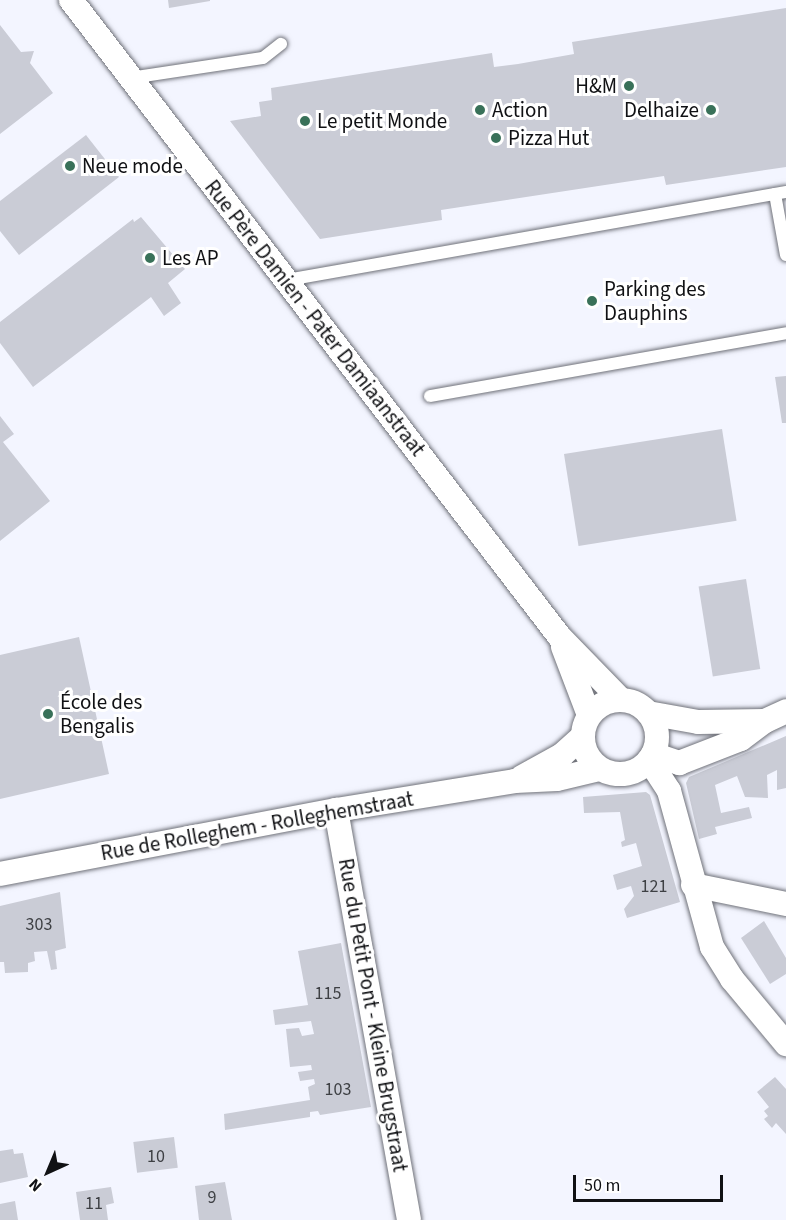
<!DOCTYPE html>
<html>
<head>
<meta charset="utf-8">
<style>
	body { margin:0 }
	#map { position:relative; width:786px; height:1220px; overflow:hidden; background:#f3f5ff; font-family:"Source Sans 3",sans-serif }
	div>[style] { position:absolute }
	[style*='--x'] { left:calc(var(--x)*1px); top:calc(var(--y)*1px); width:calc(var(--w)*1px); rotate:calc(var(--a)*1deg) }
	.building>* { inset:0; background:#caccd6; transform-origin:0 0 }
	.roads { filter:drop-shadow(0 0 2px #70727a) drop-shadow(0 0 2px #70727a) }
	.service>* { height:12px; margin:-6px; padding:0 6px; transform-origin:6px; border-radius:6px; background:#fff }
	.minor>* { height:24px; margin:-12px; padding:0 12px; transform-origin:12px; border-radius:12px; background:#fff }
	.minor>.ring { margin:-12px; padding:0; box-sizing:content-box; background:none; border:24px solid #fff; border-radius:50% }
	.dots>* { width:16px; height:16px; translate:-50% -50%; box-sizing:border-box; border:3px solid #fff; border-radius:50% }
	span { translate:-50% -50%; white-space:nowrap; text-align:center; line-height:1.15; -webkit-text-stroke:6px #fff; paint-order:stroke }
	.number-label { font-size:18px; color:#3e4044 }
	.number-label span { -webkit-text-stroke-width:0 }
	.poi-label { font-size:21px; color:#101114 }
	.right { translate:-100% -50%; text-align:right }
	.left { translate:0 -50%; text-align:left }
	.street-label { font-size:21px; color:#101114 }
	.north { position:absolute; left:18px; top:1142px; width:60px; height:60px; -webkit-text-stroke:4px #fff; paint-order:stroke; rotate:224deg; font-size:16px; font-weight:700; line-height:24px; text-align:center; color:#101114 }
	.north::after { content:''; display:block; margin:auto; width:21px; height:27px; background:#101114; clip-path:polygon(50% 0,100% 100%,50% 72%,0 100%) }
	.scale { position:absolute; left:573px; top:1175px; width:150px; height:27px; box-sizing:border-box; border:3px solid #101114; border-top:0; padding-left:8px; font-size:18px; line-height:21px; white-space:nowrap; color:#101114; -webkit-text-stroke:4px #fff; paint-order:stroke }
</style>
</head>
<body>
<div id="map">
	<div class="building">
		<i style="clip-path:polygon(168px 0,210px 0,210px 1px,169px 8px)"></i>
		<i style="clip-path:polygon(786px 8px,786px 167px,666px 185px,664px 176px,441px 210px,442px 220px,320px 239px,230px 121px,261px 116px,259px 102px,272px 100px,271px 88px,492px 53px,494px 67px,518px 64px,574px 54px,572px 42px)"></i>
		<i style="clip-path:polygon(0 25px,21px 52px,34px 51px,30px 63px,53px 93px,0 134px)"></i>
		<i style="clip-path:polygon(86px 135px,119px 177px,19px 255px,0 231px,0 201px)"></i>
		<i style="clip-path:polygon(141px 217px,185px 269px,168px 283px,181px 303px,164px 316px,151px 297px,33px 387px,0 343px,0 322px,133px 219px,134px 222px)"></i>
		<i style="clip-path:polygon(786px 376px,786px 423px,782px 423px,775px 377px)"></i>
		<i style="clip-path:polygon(0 416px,14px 434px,3px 442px,50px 501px,0 541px)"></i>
		<i style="left:722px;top:429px;width:93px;height:160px;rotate:81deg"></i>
		<i style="left:746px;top:579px;width:91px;height:48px;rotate:81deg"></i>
		<i style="clip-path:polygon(79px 637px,109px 774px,0 799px,0 655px)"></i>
		<i style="clip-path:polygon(786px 736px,786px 788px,777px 790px,777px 770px,767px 775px,768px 798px,745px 797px,737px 776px,715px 785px,721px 813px,749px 807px,752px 818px,715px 827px,717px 834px,699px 839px,686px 783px,689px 777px)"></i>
		<i style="clip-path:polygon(646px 792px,650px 795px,680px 902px,627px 918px,624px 909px,634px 896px,631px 886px,617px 890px,613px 875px,642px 866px,636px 843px,622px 847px,621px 842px,625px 840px,620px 812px,584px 813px,583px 797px)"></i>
		<i style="clip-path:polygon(60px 892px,66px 948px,55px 951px,57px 969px,51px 970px,47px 951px,34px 952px,35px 961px,28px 963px,28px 972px,5px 973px,4px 962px,0 962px,0 906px)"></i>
		<i style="clip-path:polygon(764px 921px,786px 958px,786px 974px,770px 984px,741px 938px)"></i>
		<i style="clip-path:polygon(341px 943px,371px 1107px,320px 1115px,318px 1111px,310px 1112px,310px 1117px,225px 1130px,224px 1114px,310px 1100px,308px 1087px,315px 1084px,314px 1079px,300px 1081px,298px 1072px,312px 1070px,311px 1065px,290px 1067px,286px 1029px,299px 1028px,302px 1036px,314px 1034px,311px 1021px,275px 1025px,273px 1010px,308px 1005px,298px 951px)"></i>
		<i style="clip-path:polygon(775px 1077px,786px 1089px,786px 1134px,776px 1123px,772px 1128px,764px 1119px,768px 1116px,764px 1111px,769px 1107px,757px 1092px)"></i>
		<i style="left:174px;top:1137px;width:31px;height:41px;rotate:83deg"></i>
		<i style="clip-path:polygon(13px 1149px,14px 1154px,23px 1153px,28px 1177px,0 1183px,0 1151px)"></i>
		<i style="clip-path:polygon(225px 1182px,232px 1220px,199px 1220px,195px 1186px)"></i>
		<i style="clip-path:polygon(111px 1187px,114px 1203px,106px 1205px,108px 1220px,80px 1220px,76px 1192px)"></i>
		<i style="clip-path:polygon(15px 1201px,18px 1220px,0 1220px,0 1204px)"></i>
	</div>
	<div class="roads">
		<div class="service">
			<i style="--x:130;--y:78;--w:134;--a:-8.6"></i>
			<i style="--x:263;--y:58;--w:23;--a:-38"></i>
			<i style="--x:775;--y:194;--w:62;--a:79.8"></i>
			<i style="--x:287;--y:280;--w:507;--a:-10"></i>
			<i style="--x:430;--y:396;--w:362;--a:-10"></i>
		</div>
		<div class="minor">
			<i style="--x:71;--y:0;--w:802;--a:52.5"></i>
			<i style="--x:559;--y:636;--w:88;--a:45.9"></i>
			<i style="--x:563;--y:647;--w:73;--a:69.1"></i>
			<i class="ring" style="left:583px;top:700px;width:50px;height:50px"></i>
			<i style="--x:648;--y:713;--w:51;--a:10.2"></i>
			<i style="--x:698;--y:722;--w:67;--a:-0.9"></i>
			<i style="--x:653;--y:754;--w:28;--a:19"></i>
			<i style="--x:679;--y:763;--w:66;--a:-21.2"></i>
			<i style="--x:741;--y:739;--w:30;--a:-37"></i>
			<i style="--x:765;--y:721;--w:23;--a:-25"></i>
			<i style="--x:649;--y:760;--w:37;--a:57"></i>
			<i style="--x:669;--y:791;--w:162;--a:74.6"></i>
			<i style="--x:712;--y:947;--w:38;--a:58"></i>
			<i style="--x:732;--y:979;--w:85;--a:50.3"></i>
			<i style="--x:522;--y:777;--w:46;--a:-28.8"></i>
			<i style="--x:562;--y:755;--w:27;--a:-42"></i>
			<i style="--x:336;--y:810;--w:416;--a:79.9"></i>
			<i style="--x:0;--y:874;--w:342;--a:-10.8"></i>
			<i style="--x:336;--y:810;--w:181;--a:-9.2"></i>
			<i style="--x:515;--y:781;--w:42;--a:-2.7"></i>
			<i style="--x:557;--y:779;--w:43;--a:-13.4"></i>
			<i style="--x:693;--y:885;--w:95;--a:11.5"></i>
		</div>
	</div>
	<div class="dots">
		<i style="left:629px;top:86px;background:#397159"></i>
		<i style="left:480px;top:110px;background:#397159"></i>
		<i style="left:711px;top:110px;background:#397159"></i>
		<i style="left:305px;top:121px;background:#397159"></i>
		<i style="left:496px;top:138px;background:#397159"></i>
		<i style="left:70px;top:166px;background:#397159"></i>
		<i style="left:150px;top:258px;background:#397159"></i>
		<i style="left:592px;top:301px;background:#397159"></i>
		<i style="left:48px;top:714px;background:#397159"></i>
	</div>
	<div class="number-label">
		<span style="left:654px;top:887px">121</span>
		<span style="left:39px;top:925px">303</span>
		<span style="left:328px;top:994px">115</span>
		<span style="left:338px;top:1090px">103</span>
		<span style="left:156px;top:1157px">10</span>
		<span style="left:212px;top:1198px">9</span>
		<span style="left:94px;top:1204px">11</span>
	</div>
	<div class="poi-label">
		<span class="right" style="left:617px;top:86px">H&amp;M</span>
		<span class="left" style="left:492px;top:110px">Action</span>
		<span class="right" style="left:699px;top:110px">Delhaize</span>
		<span class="left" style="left:317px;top:121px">Le petit Monde</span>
		<span class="left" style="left:508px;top:138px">Pizza Hut</span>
		<span class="left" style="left:82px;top:166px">Neue mode</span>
		<span class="left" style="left:162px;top:258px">Les AP</span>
		<span class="left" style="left:604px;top:301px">Parking des<br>Dauphins</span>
		<span class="left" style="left:60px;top:714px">École des<br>Bengalis</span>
	</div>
	<div class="street-label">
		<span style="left:315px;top:318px;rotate:52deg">Rue Père Damien - Pater Damiaanstraat</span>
		<span style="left:257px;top:826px;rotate:-10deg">Rue de Rolleghem - Rolleghemstraat</span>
		<span style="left:373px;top:1015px;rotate:80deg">Rue du Petit Pont - Kleine Brugstraat</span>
	</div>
	<div class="north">N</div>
	<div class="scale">50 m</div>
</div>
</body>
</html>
